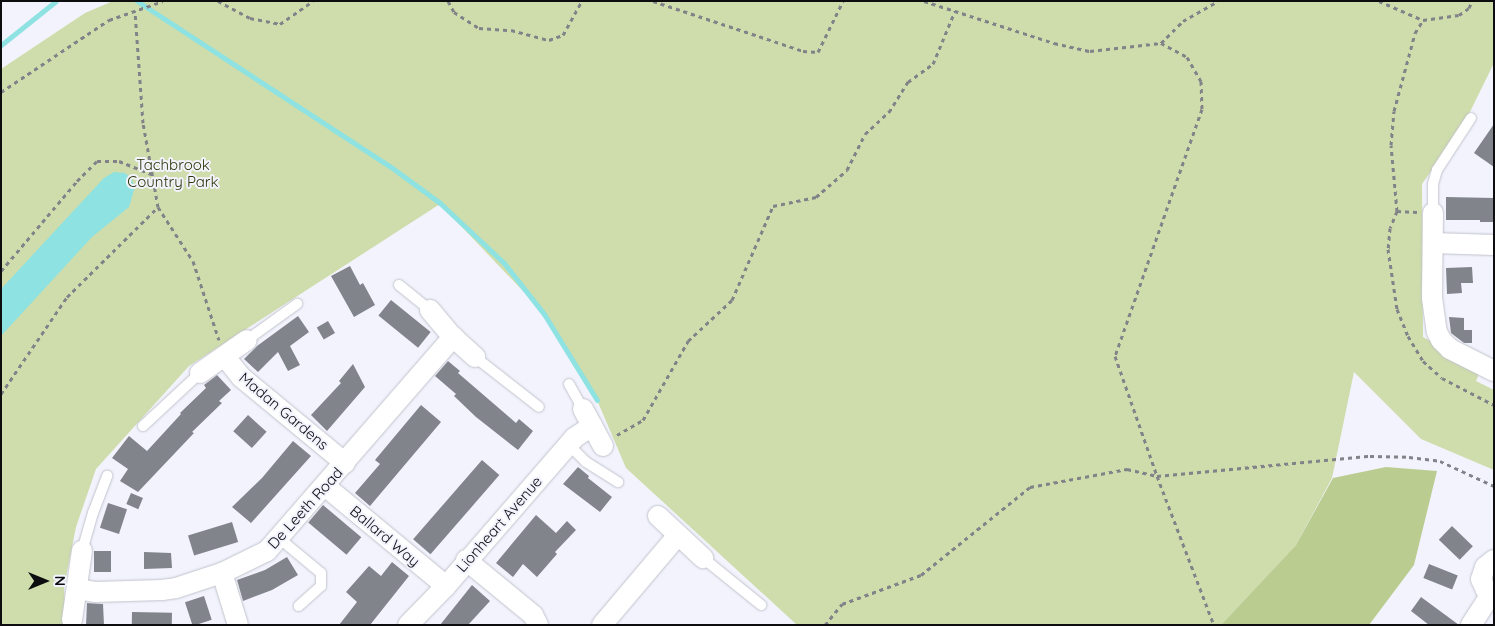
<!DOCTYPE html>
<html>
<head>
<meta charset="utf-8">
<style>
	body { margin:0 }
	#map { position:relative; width:1495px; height:626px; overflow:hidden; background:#f2f3fd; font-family:Quicksand,sans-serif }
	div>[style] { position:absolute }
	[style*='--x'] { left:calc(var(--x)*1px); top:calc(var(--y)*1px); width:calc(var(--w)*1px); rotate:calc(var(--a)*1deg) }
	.green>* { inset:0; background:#ceddab }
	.forest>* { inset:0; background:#bbcc91 }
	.water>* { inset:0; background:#8ee2e1 }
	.stream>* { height:5px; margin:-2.5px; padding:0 2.5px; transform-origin:2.5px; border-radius:2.5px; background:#8ee2e1 }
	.building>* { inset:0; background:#82848c; transform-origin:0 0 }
	.path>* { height:3px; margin-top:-1.5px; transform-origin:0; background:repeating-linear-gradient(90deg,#828389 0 4px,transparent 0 8px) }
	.roads { filter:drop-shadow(0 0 1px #c2c3cc) drop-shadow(0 0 1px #c2c3cc) }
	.service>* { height:10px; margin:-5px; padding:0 5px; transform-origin:5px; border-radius:5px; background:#fff }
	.minor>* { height:20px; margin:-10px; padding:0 10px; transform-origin:10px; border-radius:10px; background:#fff }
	span { translate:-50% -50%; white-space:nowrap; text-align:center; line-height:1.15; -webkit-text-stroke:4px #f2f3fd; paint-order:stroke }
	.park-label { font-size:15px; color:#2a3406 }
	.street-label { font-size:15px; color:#0d0d10 }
	.frame { position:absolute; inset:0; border:2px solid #0d0d10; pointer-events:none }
	.north { position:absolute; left:20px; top:556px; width:50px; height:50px; -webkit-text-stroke:4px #f2f3fd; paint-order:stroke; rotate:90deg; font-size:14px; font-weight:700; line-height:20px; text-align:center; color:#0d0d10 }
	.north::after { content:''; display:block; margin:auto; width:18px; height:22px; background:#0d0d10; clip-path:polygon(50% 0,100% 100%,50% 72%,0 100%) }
</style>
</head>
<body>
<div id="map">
	<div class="green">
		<i style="clip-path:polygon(113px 1px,1494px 1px,1494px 63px,1463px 126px,1422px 184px,1423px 337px,1481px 369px,1476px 381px,1494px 390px,1494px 470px,1421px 439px,1354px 372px,1332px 478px,1296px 545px,1221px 625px,797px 625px,626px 468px,597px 400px,541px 310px,440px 204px,189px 366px,96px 469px,76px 527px,64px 587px,66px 625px,1px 625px,1px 69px,85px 13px)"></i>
	</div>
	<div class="forest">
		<i style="clip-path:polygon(1386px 467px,1437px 471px,1414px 565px,1369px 625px,1221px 625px,1296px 545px,1333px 478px)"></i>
	</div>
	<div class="water">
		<i style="clip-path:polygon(114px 172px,125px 173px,131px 178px,135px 187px,129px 207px,92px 237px,1px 336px,1px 289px,104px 178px)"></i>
	</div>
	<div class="stream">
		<i style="--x:137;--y:1;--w:303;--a:33.2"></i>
		<i style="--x:391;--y:167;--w:61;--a:36.3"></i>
		<i style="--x:440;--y:203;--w:88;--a:43.2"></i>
		<i style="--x:504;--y:263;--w:65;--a:51.9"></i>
		<i style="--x:544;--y:314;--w:101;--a:58.4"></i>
		<i style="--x:1;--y:45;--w:70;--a:-38.7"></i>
	</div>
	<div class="building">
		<i style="clip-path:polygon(1494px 124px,1494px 167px,1474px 153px)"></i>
		<i style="clip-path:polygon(1446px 197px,1494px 198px,1494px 222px,1480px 222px,1480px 220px,1446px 220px)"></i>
		<i style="clip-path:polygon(350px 266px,360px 285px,363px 283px,375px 305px,354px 317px,331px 276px)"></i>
		<i style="clip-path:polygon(1472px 267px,1473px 283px,1461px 283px,1462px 293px,1447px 294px,1446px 268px)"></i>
		<i style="left:391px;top:300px;width:51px;height:20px;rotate:39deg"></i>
		<i style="clip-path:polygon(298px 316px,309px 332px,290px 346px,300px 365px,288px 371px,278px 352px,258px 372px,244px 359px,257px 346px)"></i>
		<i style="clip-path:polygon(1449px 317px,1464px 318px,1464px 330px,1472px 330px,1472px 343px,1464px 343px,1451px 333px)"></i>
		<i style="left:328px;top:321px;width:14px;height:13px;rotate:60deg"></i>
		<i style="clip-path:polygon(448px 361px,460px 371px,458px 373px,516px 423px,519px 419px,533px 431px,518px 450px,476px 417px,454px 396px,456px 394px,435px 376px)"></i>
		<i style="clip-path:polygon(353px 364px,365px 387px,327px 431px,311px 415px,341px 383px,339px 381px)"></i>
		<i style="clip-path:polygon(217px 375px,231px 390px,219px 401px,222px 403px,192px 432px,194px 433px,138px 492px,120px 481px,128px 469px,112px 458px,129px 436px,147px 451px,181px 414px,180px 413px,206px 388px,204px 385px)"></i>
		<i style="clip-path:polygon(421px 405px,441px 422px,370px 506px,355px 493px,380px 464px,375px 460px)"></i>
		<i style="left:248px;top:415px;width:25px;height:22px;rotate:42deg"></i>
		<i style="clip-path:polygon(293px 441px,311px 456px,251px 523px,232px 507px,262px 478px)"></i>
		<i style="left:482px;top:460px;width:23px;height:105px;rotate:41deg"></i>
		<i style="clip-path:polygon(578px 467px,589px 476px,588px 478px,612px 497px,600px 512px,563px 484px)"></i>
		<i style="left:131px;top:493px;width:13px;height:12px;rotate:23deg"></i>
		<i style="left:108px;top:503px;width:20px;height:26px;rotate:18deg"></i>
		<i style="left:323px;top:505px;width:50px;height:23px;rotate:40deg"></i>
		<i style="clip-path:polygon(536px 515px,556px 533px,567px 521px,576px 530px,555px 552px,557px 554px,537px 577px,523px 564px,513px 577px,496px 563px)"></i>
		<i style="left:232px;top:522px;width:21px;height:46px;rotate:73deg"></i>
		<i style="left:1452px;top:526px;width:29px;height:19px;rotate:44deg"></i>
		<i style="left:94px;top:551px;width:17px;height:21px"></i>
		<i style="clip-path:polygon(144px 552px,171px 553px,172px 568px,144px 569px)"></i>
		<i style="clip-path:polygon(287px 557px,298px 575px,272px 590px,243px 601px,237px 580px,265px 570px)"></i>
		<i style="clip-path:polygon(392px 562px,409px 576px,370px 625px,339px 625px,357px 602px,346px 592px,369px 566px,381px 576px)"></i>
		<i style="left:1429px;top:564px;width:31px;height:15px;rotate:22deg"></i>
		<i style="clip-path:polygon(472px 585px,490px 601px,468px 625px,440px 625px)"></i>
		<i style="left:204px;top:596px;width:25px;height:20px;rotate:72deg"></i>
		<i style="clip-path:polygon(1421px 597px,1459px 625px,1429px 625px,1411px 611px)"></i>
		<i style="clip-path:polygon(87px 603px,103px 604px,104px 625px,86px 625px)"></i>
		<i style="left:132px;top:612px;width:40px;height:13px;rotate:1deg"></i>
	</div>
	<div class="path">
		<i style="--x:218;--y:1;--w:36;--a:28"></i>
		<i style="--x:250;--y:18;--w:31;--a:11"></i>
		<i style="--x:280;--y:24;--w:40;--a:-34.9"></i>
		<i style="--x:448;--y:1;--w:13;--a:61"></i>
		<i style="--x:454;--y:12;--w:30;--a:33"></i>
		<i style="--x:479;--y:28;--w:32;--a:4"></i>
		<i style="--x:511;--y:30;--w:39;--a:15"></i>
		<i style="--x:549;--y:40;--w:15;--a:-20"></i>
		<i style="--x:563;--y:35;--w:39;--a:-61"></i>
		<i style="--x:653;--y:1;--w:158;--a:18.4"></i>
		<i style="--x:803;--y:51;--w:15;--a:4"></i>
		<i style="--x:818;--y:52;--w:57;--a:-63.9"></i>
		<i style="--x:924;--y:1;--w:137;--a:17.9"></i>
		<i style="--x:1054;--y:43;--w:37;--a:13"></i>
		<i style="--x:1090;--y:51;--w:71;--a:-6.4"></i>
		<i style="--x:1161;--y:43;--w:30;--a:28"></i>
		<i style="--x:1187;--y:57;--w:28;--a:60"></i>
		<i style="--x:1201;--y:81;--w:28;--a:88"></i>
		<i style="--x:1202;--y:109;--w:262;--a:109.4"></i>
		<i style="--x:1115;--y:356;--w:127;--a:70.7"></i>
		<i style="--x:1157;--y:476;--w:214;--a:-5.4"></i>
		<i style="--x:1370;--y:456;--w:39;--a:1"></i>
		<i style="--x:1409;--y:457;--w:31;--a:7"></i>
		<i style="--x:1440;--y:461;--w:60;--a:24.8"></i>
		<i style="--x:1379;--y:1;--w:48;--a:23.4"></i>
		<i style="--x:1161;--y:43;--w:31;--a:-45"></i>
		<i style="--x:1183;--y:21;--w:40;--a:-29.7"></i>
		<i style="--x:1;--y:92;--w:130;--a:-33.7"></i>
		<i style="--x:109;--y:20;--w:57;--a:-19.4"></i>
		<i style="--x:158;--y:207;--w:64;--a:57.1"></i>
		<i style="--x:193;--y:261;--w:83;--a:71.8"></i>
		<i style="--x:1397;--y:211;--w:18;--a:112"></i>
		<i style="--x:1390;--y:228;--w:21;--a:95"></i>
		<i style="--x:1388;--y:249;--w:61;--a:81.5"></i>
		<i style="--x:1397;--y:309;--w:29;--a:68"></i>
		<i style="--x:1408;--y:336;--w:29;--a:59"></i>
		<i style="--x:1423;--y:361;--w:25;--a:42"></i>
		<i style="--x:1442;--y:378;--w:59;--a:27.4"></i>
		<i style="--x:1417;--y:212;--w:20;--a:-177"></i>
		<i style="--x:1397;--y:211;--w:66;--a:-95.2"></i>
		<i style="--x:1391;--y:145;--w:34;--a:-85"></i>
		<i style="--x:1394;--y:111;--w:81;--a:-74.9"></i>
		<i style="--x:1415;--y:33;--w:15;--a:-58"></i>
		<i style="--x:1423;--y:20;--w:36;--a:-8"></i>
		<i style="--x:1459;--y:15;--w:12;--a:-35"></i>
		<i style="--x:1469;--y:8;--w:8;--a:-67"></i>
		<i style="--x:1;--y:271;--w:118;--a:-49.8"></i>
		<i style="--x:77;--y:181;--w:28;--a:-45"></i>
		<i style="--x:97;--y:161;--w:22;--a:0"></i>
		<i style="--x:119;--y:161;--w:35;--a:22"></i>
		<i style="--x:1;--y:394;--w:117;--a:-55.8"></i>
		<i style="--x:67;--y:297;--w:128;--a:-44.7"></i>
		<i style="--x:158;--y:207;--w:85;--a:-100.1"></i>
		<i style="--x:143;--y:123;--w:111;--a:-94.1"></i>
		<i style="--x:617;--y:435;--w:30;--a:-30"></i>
		<i style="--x:643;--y:420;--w:91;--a:-60.3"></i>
		<i style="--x:688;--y:341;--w:60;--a:-43"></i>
		<i style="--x:732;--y:300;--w:103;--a:-66.4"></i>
		<i style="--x:773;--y:206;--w:44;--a:-11.8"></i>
		<i style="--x:816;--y:197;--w:41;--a:-41.1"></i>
		<i style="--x:847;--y:170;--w:40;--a:-63.4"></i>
		<i style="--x:865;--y:134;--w:33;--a:-43"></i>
		<i style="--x:889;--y:112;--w:36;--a:-58"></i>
		<i style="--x:908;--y:82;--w:31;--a:-36"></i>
		<i style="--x:933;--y:64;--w:57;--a:-67.5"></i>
		<i style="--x:825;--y:625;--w:27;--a:-51"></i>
		<i style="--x:842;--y:604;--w:84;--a:-20.2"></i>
		<i style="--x:921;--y:575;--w:140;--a:-38.9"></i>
		<i style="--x:1030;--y:487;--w:99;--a:-10.5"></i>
		<i style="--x:1127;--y:469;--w:31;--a:13"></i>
		<i style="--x:1157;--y:476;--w:160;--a:69.1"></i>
	</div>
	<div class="roads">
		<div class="service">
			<i style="--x:1433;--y:213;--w:29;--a:-90"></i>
			<i style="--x:1433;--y:184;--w:15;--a:-74"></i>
			<i style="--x:1437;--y:170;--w:62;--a:-56.8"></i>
			<i style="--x:399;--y:285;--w:40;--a:39"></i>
			<i style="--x:247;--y:340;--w:62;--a:-35.8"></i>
			<i style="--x:475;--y:357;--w:81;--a:38"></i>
			<i style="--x:569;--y:384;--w:29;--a:61"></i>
			<i style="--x:143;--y:426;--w:78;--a:-42.9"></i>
			<i style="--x:569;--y:445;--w:24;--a:45"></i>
			<i style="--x:586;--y:462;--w:38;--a:32"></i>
			<i style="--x:280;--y:539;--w:53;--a:39.7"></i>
			<i style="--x:321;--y:573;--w:13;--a:90"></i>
			<i style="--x:321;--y:586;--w:30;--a:138"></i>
			<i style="--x:82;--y:551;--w:40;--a:-74"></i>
			<i style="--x:93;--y:513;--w:40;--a:-69"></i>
			<i style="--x:703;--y:558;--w:75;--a:39"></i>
		</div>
		<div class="minor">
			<i style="--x:1433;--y:213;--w:85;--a:90.7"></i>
			<i style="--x:1432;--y:298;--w:34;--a:82"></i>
			<i style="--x:1437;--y:332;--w:9;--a:63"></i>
			<i style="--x:1441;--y:340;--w:13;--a:45"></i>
			<i style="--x:1450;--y:349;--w:49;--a:26.6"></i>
			<i style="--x:1433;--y:243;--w:61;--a:1.9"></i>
			<i style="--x:430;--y:310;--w:35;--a:50"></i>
			<i style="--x:453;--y:337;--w:30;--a:42"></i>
			<i style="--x:225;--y:357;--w:26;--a:51"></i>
			<i style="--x:241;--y:377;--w:135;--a:39.6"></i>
			<i style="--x:200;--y:373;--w:57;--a:-35.1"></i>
			<i style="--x:583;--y:409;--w:42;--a:61.6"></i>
			<i style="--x:325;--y:486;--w:157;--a:39.6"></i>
			<i style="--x:658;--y:516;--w:62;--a:43"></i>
			<i style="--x:466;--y:560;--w:87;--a:39.4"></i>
			<i style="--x:533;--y:615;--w:11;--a:63"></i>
			<i style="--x:1494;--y:560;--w:11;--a:142"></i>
			<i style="--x:1485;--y:567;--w:13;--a:108"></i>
			<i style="--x:1481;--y:579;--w:12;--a:66"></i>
			<i style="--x:1486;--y:590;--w:9;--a:32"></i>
			<i style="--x:222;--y:573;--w:54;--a:72.9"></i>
			<i style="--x:77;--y:589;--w:18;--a:9"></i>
			<i style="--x:95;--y:592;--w:67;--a:-1.7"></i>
			<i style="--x:162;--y:590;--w:14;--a:-8"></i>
			<i style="--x:176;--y:588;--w:48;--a:-18.1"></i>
			<i style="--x:222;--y:573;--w:50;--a:-26.1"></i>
			<i style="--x:267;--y:551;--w:284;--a:-49"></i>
			<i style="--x:72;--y:620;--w:70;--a:-81.8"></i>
			<i style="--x:408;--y:625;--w:54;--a:-45.7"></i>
			<i style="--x:446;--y:586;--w:196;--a:-49.1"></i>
			<i style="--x:574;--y:438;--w:22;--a:-34"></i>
			<i style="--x:602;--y:625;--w:118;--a:-49.8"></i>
			<i style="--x:1471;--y:625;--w:37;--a:-57"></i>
		</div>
	</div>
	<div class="park-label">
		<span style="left:173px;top:173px">Tachbrook<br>Country Park</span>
	</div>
	<div class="street-label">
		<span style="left:284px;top:411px;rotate:40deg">Madan Gardens</span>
		<span style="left:305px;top:508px;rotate:-48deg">De Leeth Road</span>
		<span style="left:499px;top:524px;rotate:-49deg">Lionheart Avenue</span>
		<span style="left:385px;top:536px;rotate:40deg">Ballard Way</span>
	</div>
	<div class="frame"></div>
	<div class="north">N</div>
</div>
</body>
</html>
